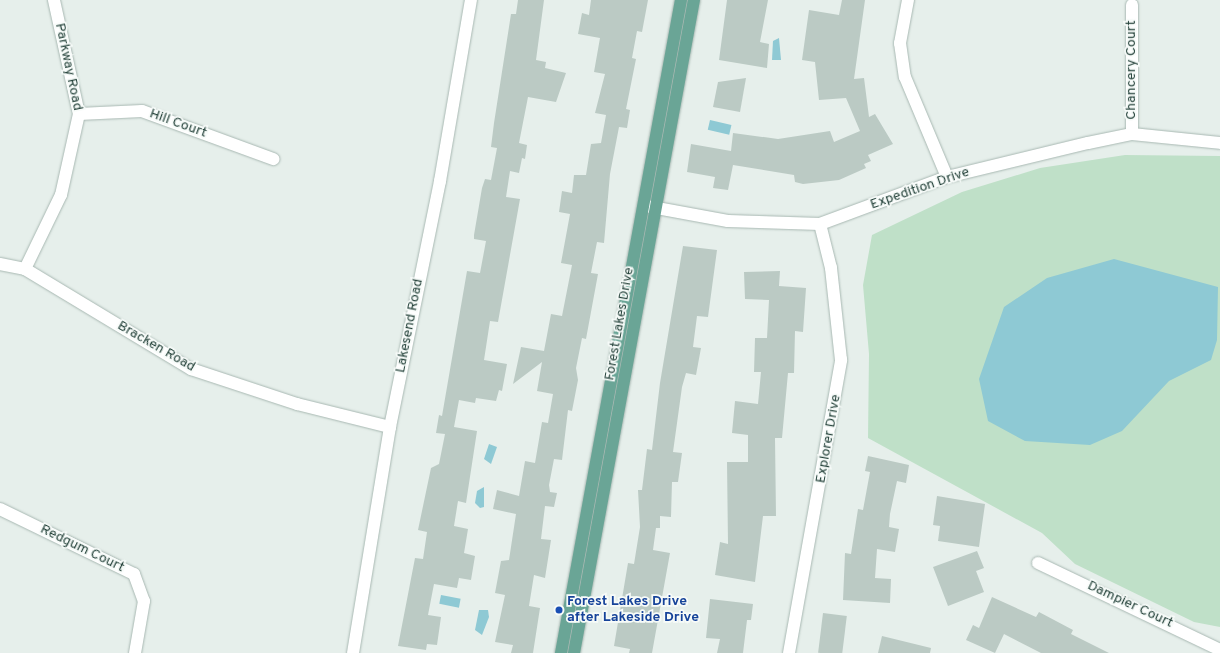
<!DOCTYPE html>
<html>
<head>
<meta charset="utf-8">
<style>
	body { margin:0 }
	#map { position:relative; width:1220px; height:653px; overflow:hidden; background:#e6efeb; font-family:Overpass,sans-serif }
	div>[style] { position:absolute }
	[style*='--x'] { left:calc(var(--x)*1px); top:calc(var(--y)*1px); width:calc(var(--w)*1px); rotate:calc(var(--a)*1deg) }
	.green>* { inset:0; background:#bfe0c8 }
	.water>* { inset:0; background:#8ec9d4; transform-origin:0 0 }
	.building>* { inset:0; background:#bbcac4; transform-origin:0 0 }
	.roads { filter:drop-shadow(0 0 1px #a8b8b2) drop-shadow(0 0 1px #a8b8b2) }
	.minor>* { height:12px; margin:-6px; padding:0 6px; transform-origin:6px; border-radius:6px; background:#fff }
	.major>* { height:12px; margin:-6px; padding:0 6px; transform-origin:6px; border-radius:6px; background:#6aa596 }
	.dots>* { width:11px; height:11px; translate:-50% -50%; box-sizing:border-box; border:2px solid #f7fbf9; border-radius:50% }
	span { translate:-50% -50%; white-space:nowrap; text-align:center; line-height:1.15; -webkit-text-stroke:3.5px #f7fbf9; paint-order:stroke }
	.street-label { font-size:14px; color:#24423a }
	.transit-label { font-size:14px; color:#164399; font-weight:700 }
	.left { translate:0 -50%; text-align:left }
</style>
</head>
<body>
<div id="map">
	<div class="green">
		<i style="clip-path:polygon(1125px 155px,1220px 156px,1220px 627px,1194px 622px,1075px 564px,1042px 533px,868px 438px,869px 354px,863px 285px,872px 235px,962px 192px,1040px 168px)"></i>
	</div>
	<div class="water">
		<i style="clip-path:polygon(779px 38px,781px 60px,772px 60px,773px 41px)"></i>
		<i style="left:710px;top:120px;width:22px;height:10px;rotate:13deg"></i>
		<i style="clip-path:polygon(1114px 259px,1218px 287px,1217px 340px,1211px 360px,1169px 381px,1122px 431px,1090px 445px,1025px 441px,988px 421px,979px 379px,1004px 307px,1047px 278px)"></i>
		<i style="clip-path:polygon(489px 444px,497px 447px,491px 464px,484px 459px)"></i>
		<i style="clip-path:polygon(484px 487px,484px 507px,480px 508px,475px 503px,477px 491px)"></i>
		<i style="left:441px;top:595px;width:20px;height:9px;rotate:11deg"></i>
		<i style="clip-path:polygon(479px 610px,488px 610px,489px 617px,482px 635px,475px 630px)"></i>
	</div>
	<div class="building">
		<i style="clip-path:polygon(518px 0,544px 0,536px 60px,546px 62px,545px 68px,566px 73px,556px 102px,528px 97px,519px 143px,527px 145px,525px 159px,522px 158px,519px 173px,510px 171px,506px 197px,520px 199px,498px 322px,490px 321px,484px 360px,507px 364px,502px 391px,499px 390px,496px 401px,476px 398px,475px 403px,459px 400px,454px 427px,477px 431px,466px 503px,458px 501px,454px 526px,468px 529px,464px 553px,475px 556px,471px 580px,459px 578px,457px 588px,434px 584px,428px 615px,441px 617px,437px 645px,427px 644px,426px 650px,398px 646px,415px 558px,423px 559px,427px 532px,418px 530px,431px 468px,439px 464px,445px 434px,436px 433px,439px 415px,442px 416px,467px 271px,480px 273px,486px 241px,474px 239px,474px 235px,482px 188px,485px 179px,491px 180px,497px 148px,491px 147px,494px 123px,511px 14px,516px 14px)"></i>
		<i style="clip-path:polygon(591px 0,648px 0,642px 32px,637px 31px,632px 58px,636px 59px,626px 109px,630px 110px,627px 128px,619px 127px,610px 174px,604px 243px,597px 242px,591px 273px,598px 274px,586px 339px,582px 338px,576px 368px,578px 380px,572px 411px,568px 410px,562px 460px,554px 459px,549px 485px,550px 492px,557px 493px,554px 507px,545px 506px,541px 539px,551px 540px,545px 578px,534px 575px,529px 606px,540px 608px,533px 653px,511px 653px,513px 645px,495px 642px,505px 595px,495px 593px,501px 561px,509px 560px,516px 514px,493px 509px,497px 490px,519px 496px,525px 461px,535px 463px,542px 422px,548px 423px,553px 394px,537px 391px,542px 362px,513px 384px,521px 347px,544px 351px,551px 314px,562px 316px,572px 265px,561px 263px,570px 214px,559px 212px,562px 191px,572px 193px,574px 175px,586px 175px,591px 144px,601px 143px,606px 115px,595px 113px,605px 74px,594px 72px,600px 38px,578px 34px,582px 13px,589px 15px)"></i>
		<i style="clip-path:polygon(727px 0,768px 0,760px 42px,769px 44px,767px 68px,719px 60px)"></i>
		<i style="clip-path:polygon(842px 0,865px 0,854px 79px,864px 78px,869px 117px,875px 114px,893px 144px,868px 155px,871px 161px,864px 164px,866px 168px,839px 180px,803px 184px,795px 182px,794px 175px,733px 165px,728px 190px,713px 188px,715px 177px,687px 172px,691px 144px,731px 151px,733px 133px,778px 139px,830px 131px,834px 142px,860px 131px,846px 98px,819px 100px,815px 62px,802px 60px,809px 10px,839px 15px)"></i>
		<i style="clip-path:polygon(746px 78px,740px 112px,713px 107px,718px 82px)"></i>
		<i style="clip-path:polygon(683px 246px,717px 250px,708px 317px,697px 316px,693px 347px,701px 348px,696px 375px,686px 373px,682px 387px,673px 452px,682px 453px,678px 482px,672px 482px,671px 517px,660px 516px,660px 528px,656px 528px,653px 550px,670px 553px,652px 653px,629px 653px,630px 649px,614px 646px,628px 563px,634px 564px,640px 527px,638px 490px,642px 490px,647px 449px,652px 450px,660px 383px)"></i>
		<i style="clip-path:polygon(780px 271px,779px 286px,806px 288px,803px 332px,795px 331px,794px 373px,788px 373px,782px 438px,775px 438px,776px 516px,763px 516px,755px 582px,715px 575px,720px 542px,728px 544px,727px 462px,748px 462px,748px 435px,732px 433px,735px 401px,758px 404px,761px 372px,754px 372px,755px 338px,767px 338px,769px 300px,745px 299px,744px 272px)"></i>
		<i style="clip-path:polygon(868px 456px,909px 465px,906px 483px,897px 481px,890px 514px,889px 527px,899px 529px,895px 552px,877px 549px,875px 578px,891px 579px,890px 603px,843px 600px,845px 553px,851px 554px,858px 509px,863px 510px,870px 472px,865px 471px)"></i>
		<i style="clip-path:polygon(937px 496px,985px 504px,979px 547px,938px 541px,940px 526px,933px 525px)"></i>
		<i style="clip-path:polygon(977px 551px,984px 568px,976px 571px,984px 592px,948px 606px,933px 567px)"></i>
		<i style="clip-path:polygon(992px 597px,1036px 617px,1039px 612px,1073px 630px,1071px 634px,1109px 653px,1041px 653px,1004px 634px,995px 653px,966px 640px,973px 625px,979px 628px)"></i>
		<i style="clip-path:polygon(710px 599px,753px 604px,751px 620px,747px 620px,743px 653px,717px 653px,720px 639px,706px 638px)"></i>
		<i style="left:823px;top:613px;width:24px;height:40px;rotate:7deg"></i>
		<i style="clip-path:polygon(882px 636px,931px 648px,930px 653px,878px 653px)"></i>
	</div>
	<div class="roads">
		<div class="minor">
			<i style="--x:908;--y:0;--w:44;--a:100.5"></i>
			<i style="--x:900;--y:43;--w:34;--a:82"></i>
			<i style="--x:905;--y:77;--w:108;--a:67.2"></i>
			<i style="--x:79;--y:114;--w:63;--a:-2.7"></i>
			<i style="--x:142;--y:111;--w:140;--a:20.1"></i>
			<i style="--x:1132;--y:134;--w:129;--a:-90"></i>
			<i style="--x:646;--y:206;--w:83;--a:10.4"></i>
			<i style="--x:728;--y:221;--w:92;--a:1.9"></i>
			<i style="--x:820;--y:224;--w:135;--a:-20.3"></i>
			<i style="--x:947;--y:177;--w:145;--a:-13.6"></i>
			<i style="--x:1088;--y:143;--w:45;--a:-11.6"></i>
			<i style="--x:1132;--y:134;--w:88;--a:5.8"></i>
			<i style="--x:0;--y:264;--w:25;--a:11"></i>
			<i style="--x:25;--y:269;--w:194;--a:31.1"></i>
			<i style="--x:191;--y:369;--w:112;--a:18.3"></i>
			<i style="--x:297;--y:404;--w:96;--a:13.9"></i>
			<i style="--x:25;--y:269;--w:82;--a:-64.1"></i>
			<i style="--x:61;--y:195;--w:83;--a:-77.5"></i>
			<i style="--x:79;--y:114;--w:117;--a:-102.4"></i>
			<i style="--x:0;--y:509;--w:149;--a:25.9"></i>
			<i style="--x:134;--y:574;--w:29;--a:70"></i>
			<i style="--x:144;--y:601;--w:53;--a:99.8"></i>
			<i style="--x:1038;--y:563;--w:202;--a:25.5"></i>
			<i style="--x:353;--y:653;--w:229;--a:-80.7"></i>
			<i style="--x:390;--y:427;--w:251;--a:-78.5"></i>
			<i style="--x:440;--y:181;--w:184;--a:-80.3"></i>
			<i style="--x:789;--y:653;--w:298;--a:-79.9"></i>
			<i style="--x:841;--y:360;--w:93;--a:-96.2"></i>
			<i style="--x:831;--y:268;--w:45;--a:-104"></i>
		</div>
		<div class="major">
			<i style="--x:561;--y:653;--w:664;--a:-79.59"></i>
			<i style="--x:574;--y:653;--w:664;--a:-79.59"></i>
		</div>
	</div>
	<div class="dots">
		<i style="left:559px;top:610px;background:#1a4fb4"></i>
	</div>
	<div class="street-label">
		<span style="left:68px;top:67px;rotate:78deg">Parkway Road</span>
		<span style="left:1132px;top:70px;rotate:-90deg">Chancery Court</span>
		<span style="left:178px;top:124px;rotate:20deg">Hill Court</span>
		<span style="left:920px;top:189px;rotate:-19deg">Expedition Drive</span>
		<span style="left:620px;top:324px;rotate:-80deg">Forest Lakes Drive</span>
		<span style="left:410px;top:326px;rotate:-79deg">Lakesend Road</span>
		<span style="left:156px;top:347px;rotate:30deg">Bracken Road</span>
		<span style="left:829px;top:439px;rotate:-80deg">Explorer Drive</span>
		<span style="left:82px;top:549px;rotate:26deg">Redgum Court</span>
		<span style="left:1130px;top:605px;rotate:25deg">Dampier Court</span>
	</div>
	<div class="transit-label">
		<span class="left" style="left:567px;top:610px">Forest Lakes Drive<br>after Lakeside Drive</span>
	</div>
</div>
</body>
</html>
